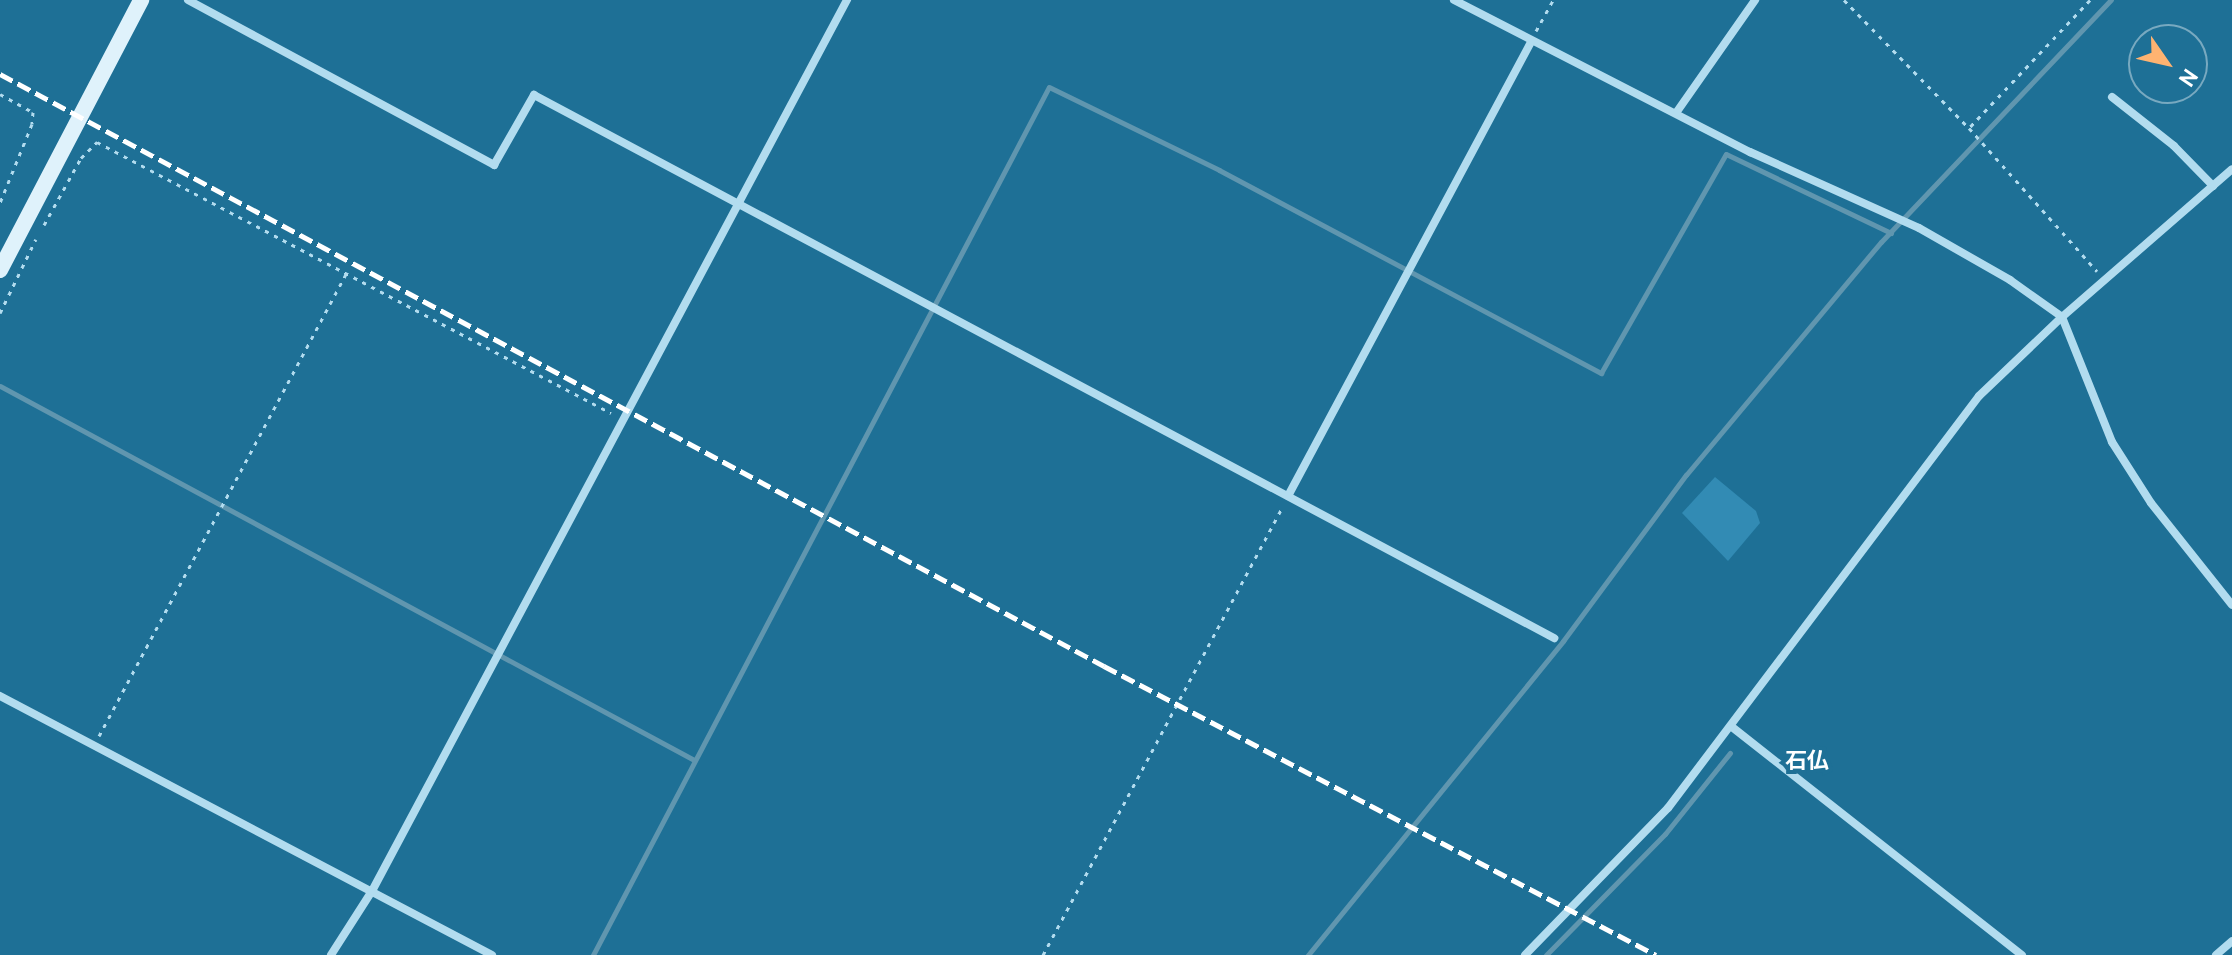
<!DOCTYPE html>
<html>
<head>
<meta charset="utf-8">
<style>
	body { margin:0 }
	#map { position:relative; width:2232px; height:955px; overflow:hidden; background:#1e7096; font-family:Overpass,"Noto Sans JP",sans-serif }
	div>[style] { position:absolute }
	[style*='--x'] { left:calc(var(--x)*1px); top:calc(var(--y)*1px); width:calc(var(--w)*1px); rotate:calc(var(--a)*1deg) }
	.green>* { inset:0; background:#328bb4 }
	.stream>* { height:5px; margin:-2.5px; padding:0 2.5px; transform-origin:2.5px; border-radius:2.5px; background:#6096af }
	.path>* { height:3px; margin-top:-1.5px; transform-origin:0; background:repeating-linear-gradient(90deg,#b2dcef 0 4px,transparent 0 10px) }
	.street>* { height:8px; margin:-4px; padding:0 4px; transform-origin:4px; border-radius:4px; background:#b2dcef }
	.secondary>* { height:16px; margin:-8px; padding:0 8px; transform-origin:8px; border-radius:8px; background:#dff2fb }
	.rail>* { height:5px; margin-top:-2.5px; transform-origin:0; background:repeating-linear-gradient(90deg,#fff 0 14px,transparent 0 20px) }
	span { translate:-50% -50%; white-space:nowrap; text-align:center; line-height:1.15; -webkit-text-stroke:8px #1e7096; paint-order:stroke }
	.neighbourhood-label { font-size:22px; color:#fff; font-weight:700 }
	.north { position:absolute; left:2128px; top:24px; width:80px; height:80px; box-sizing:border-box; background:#1e7096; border:2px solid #78a9c0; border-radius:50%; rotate:124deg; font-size:22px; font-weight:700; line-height:32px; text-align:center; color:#fff }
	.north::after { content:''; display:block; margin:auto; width:28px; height:36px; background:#feb371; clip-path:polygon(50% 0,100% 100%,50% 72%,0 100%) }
</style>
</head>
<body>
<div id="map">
	<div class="green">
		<i style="clip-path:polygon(1715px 477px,1756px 511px,1760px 523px,1728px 561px,1682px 513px)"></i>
	</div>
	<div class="stream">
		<i style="--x:0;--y:386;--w:788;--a:28.32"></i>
		<i style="--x:593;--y:955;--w:980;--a:-62.29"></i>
		<i style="--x:1049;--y:87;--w:189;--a:26"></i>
		<i style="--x:1219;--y:170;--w:433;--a:28"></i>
		<i style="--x:1601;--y:373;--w:252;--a:-60.3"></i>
		<i style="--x:1726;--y:154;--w:183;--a:25.6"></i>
		<i style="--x:1308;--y:955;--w:405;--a:-50.9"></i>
		<i style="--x:1563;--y:641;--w:207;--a:-53.5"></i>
		<i style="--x:1686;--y:475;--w:304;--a:-50.1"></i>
		<i style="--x:1881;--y:242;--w:334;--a:-46.5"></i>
		<i style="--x:1546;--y:955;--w:170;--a:-45.5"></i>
		<i style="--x:1665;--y:834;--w:104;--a:-51.3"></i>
	</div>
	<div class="path">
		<i style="--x:1844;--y:0;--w:179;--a:45.7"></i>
		<i style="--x:2090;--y:0;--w:176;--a:133.4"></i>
		<i style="--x:1969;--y:128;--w:192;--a:48.2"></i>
		<i style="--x:1536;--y:31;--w:35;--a:-61"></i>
		<i style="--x:0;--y:94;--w:38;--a:29"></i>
		<i style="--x:33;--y:112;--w:12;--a:95"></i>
		<i style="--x:32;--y:124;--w:85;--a:112.1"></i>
		<i style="--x:44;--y:225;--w:77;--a:-61.1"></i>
		<i style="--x:81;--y:158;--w:23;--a:-45"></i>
		<i style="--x:97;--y:142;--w:581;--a:27.8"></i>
		<i style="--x:0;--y:313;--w:82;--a:-64.1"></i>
		<i style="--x:99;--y:736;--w:524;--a:-61.87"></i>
		<i style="--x:1043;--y:955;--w:509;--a:-61.87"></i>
	</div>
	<div class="street">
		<i style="--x:188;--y:0;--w:348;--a:28.3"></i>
		<i style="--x:494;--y:165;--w:81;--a:-60.3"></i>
		<i style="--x:534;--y:95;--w:1156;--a:28.03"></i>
		<i style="--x:1454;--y:0;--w:333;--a:27.2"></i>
		<i style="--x:1750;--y:152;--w:185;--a:24.2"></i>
		<i style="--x:1919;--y:228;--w:105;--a:29.7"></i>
		<i style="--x:2010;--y:280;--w:64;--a:35.4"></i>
		<i style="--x:2062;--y:317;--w:135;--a:68.2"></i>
		<i style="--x:2112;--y:442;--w:72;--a:57.4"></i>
		<i style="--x:2151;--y:503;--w:130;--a:51.5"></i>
		<i style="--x:2112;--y:97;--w:79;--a:38.3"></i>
		<i style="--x:2174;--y:146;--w:56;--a:45.7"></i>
		<i style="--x:1676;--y:113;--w:138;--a:-55"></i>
		<i style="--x:1288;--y:496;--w:515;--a:-61.84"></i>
		<i style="--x:0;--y:696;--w:556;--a:27.76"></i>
		<i style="--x:1732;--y:727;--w:369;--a:38.2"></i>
		<i style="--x:331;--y:955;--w:76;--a:-57.4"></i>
		<i style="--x:372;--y:891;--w:1010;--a:-61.94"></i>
		<i style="--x:1525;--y:955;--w:205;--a:-45.8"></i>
		<i style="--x:1668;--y:808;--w:516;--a:-52.95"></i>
		<i style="--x:1979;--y:396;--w:115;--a:-43.6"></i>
		<i style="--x:2062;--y:317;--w:225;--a:-41"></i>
		<i style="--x:2216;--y:955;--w:21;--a:-41"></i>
	</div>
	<div class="secondary">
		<i style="--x:0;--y:270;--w:305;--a:-62.4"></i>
	</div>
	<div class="rail">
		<i style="--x:0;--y:74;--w:1253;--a:28.2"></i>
		<i style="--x:1104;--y:666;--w:623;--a:27.63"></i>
	</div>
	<div class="neighbourhood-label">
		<span style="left:1807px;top:763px">石仏</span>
	</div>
	<div class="north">N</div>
</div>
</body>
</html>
